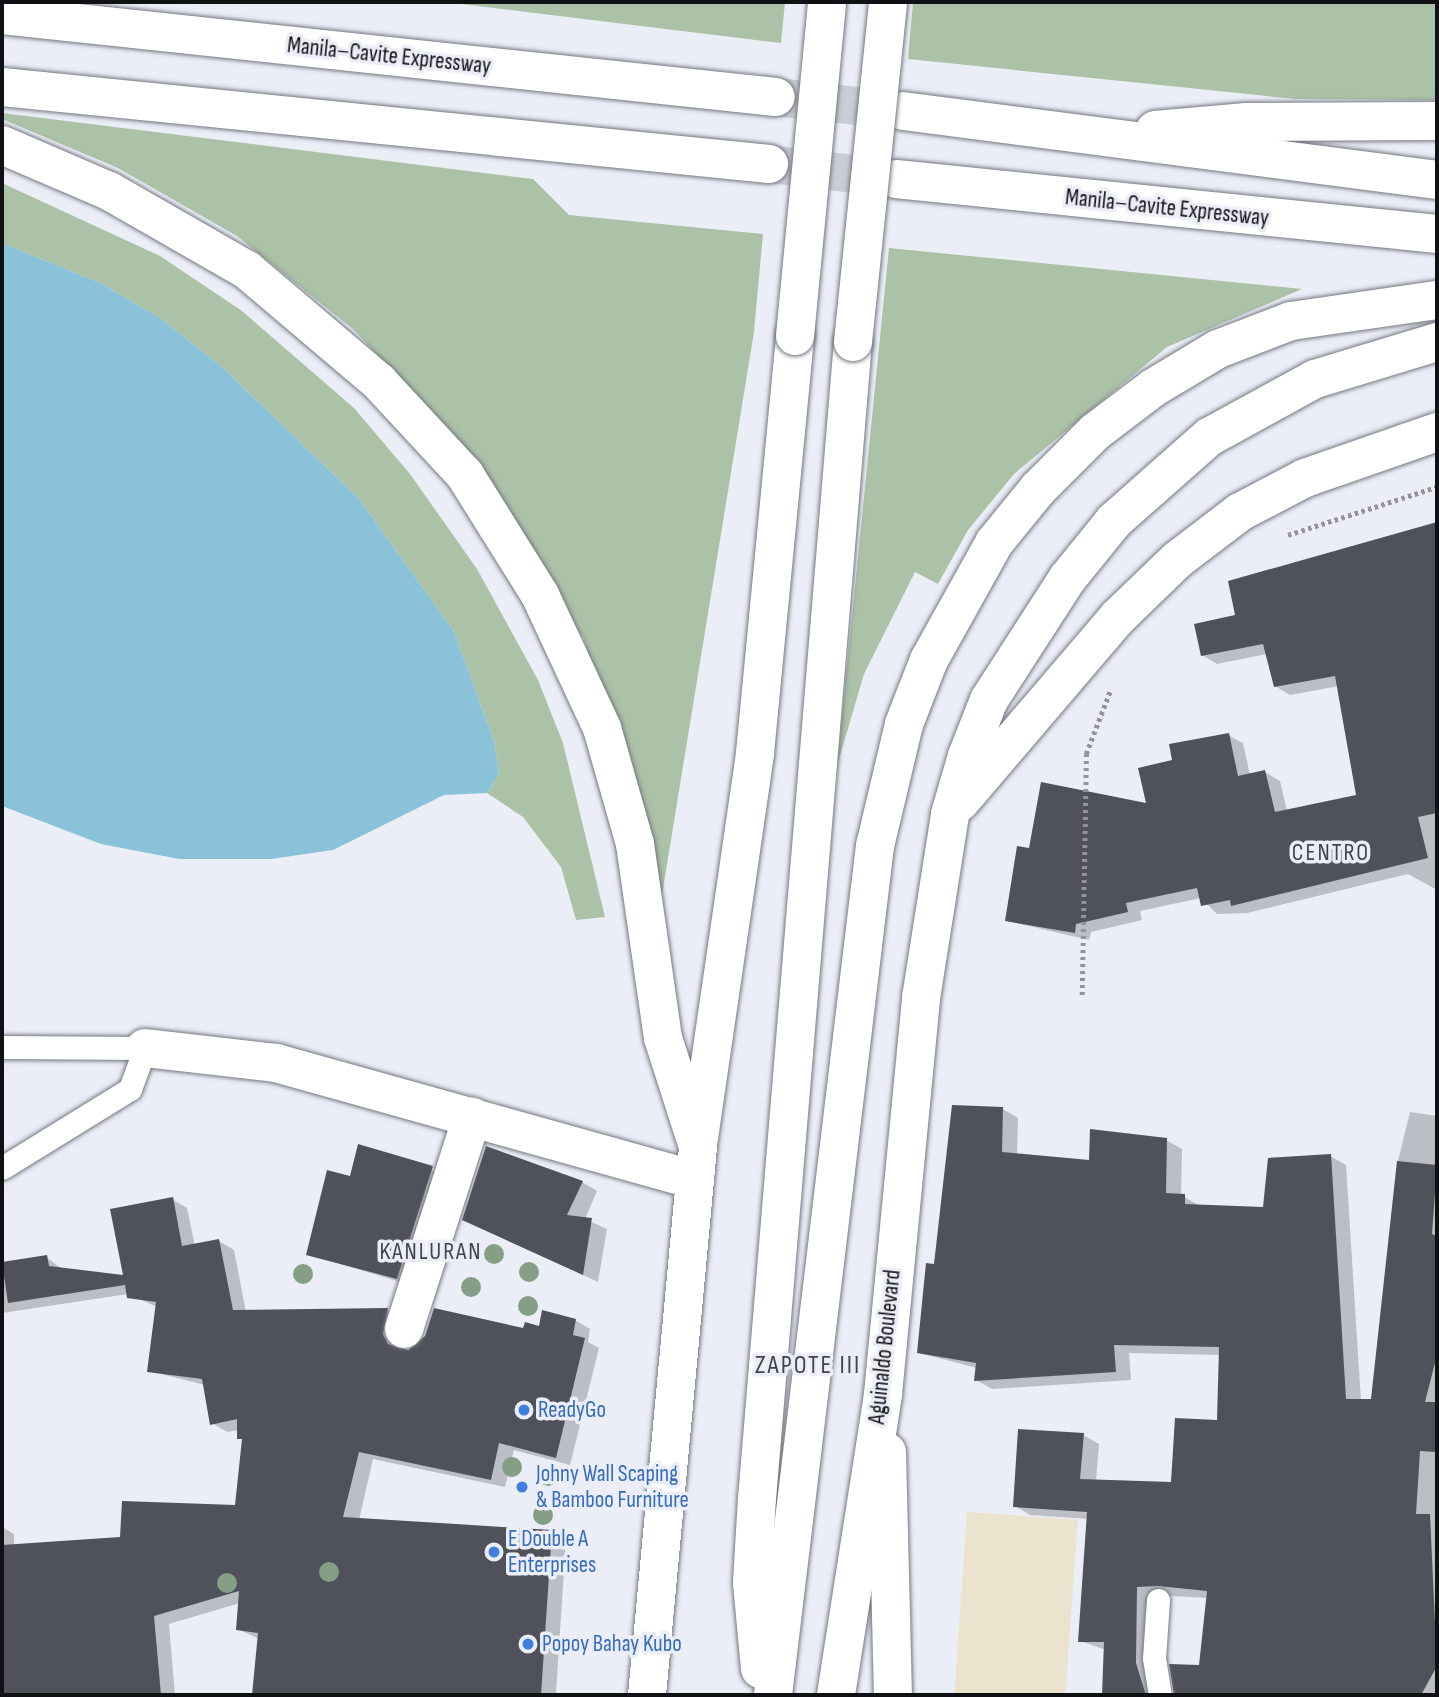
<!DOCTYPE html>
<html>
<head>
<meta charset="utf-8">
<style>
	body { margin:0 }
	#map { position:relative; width:1439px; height:1697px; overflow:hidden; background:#ebeef7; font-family:"Sofia Sans Condensed",sans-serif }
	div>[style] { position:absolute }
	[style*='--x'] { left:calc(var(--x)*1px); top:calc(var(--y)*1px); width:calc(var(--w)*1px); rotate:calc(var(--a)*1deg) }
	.industrial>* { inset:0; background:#ece3ce; transform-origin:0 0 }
	.green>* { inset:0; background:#abc2a7 }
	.water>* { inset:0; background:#89c2d9 }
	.shadow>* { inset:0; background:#0003 }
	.building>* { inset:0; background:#4f525a }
	.motorway-tunnel>* { height:38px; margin-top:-19px; transform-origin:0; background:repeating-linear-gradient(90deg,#cacdd5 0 38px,transparent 0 57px) }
	.path>* { height:4.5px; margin-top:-2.25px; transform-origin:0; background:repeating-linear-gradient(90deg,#92949a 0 3.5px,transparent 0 7px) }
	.roads { filter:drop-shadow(0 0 2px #757880) drop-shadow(0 0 2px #757880) }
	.service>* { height:23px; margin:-11.5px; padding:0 11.5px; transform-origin:11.5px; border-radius:11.5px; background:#fff }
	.minor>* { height:38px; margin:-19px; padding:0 19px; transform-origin:19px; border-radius:19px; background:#fff }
	.trunk>* { height:38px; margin:-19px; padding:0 19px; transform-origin:19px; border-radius:19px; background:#fff }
	.motorway>* { height:38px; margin:-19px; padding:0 19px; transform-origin:19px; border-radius:19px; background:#fff }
	.bridges { filter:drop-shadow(0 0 2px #757880) drop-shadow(0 0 2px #757880) }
	.motorway-bridge>* { height:38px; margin:-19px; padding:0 19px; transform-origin:19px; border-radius:19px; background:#fff }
	.trees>* { width:20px; height:20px; margin:-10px; border-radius:50%; background:#849f85 }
	.dots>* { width:19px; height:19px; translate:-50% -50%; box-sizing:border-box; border:4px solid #ebeef7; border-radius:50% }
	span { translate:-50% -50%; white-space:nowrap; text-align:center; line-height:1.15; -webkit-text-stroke:7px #ebeef7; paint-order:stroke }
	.street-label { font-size:23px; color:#101114 }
	.shop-label { font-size:23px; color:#366cbe }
	.left { translate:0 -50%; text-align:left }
	.neighbourhood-label { font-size:24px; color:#42444c; letter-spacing:2px }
	.quarter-label { font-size:26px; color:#42444c; letter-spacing:2px }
	.frame { position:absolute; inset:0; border:4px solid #101114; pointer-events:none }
</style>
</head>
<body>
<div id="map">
	<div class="industrial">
		<i style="left:967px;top:1512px;width:111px;height:183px;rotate:4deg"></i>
	</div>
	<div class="green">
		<i style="clip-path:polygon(445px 2px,785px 2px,781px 43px)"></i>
		<i style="clip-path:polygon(913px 2px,1437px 2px,1437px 100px,1295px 99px,908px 59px)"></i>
		<i style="clip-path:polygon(2px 113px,533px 179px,569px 215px,763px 234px,754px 332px,661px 901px,584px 639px,448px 429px,353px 329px,237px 236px,118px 168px,2px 119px)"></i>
		<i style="clip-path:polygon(2px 183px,160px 256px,242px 311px,354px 408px,410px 474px,477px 569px,538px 680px,563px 743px,605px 917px,576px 920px,561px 867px,523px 817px,487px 793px,499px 774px,494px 741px,453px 630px,359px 499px,222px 367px,160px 318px,102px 284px,2px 243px)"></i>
		<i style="clip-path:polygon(889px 248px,1302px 289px,1167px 347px,1014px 474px,968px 530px,938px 584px,915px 572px,864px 674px,837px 766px)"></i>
	</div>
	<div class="water">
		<i style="clip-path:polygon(2px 243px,102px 284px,160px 318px,222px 367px,359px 499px,453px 630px,494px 741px,499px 774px,487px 793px,444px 795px,333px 850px,271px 859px,179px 859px,101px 844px,2px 806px)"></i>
	</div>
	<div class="shadow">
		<i style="clip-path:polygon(1437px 525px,1437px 890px,1408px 874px,1247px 913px,1217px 914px,1201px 898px,1140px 911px,1142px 920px,1091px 932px,1089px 940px,1007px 921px,1030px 850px,1148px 805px,1174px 762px,1228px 735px,1243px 743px,1250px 775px,1265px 772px,1280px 781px,1287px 811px,1358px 797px,1339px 686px,1290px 695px,1275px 686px,1267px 654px,1217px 664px,1202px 655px,1237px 616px,1230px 583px)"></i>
		<i style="clip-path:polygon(1003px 1109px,1018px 1118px,1017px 1155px,1090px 1162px,1166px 1140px,1182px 1149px,1181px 1195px,1200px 1206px,1265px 1208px,1330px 1156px,1346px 1165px,1361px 1401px,1373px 1401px,1398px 1161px,1410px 1112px,1437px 1116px,1437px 1695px,1175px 1695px,1171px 1666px,1200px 1667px,1208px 1598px,1152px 1595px,1161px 1695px,1104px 1695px,1106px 1650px,1080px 1641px,1088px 1519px,1030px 1515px,1015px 1506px,1083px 1435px,1099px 1444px,1096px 1481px,1173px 1484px,1218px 1422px,1220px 1355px,1129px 1353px,1131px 1380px,992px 1389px,976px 1380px,977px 1368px,919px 1353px,936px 1266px)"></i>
		<i style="clip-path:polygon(360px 1147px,448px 1176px,413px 1286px,308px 1254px,351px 1178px)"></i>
		<i style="clip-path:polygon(582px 1182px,597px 1191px,585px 1219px,607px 1229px,598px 1282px,464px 1220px)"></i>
		<i style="clip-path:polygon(172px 1199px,187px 1208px,195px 1246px,219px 1241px,234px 1250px,246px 1312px,387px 1310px,402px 1319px,397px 1344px,408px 1352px,575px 1320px,590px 1329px,588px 1342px,599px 1348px,570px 1465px,514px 1450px,505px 1487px,373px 1459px,359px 1520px,552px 1532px,566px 1540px,556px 1693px,565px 1695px,254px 1695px,259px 1639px,238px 1629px,240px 1603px,169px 1624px,175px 1695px,2px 1695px,2px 1527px,14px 1534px,14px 1545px,122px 1539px,237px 1507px,244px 1441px,239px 1430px,227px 1432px,212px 1423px,205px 1385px,149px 1371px,157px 1307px,128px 1294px,2px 1313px,2px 1274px,46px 1257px,62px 1269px,125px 1277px)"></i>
	</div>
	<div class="building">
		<i style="clip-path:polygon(1437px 522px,1437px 813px,1418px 817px,1428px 858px,1231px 906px,1230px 900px,1201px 906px,1197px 888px,1126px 903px,1128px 912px,1076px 924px,1075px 933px,1005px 921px,1017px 846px,1029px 848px,1041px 782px,1146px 803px,1138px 768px,1172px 760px,1169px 744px,1229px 733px,1238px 776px,1265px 770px,1275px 812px,1356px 795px,1335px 676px,1274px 687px,1263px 644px,1201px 656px,1194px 624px,1235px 615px,1228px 581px)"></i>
		<i style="clip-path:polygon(952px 1105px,1003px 1107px,1002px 1152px,1089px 1160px,1090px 1129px,1167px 1138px,1166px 1193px,1185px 1194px,1185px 1204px,1263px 1207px,1268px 1158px,1331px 1154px,1346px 1399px,1371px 1399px,1397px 1161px,1437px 1165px,1432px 1234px,1437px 1236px,1437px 1355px,1425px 1402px,1436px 1402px,1436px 1452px,1420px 1451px,1416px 1514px,1430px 1514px,1437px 1666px,1421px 1695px,1174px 1695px,1169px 1664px,1199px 1665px,1207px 1591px,1158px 1586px,1137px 1587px,1136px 1663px,1146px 1695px,1102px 1695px,1104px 1642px,1078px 1642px,1087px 1512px,1013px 1507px,1018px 1429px,1084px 1433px,1080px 1479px,1171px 1482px,1175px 1418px,1217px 1420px,1219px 1347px,1114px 1345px,1116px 1372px,974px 1381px,976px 1363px,917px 1353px,926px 1263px,934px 1264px)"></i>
		<i style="clip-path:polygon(358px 1144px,433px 1166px,397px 1279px,306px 1255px,327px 1170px,350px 1176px)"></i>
		<i style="clip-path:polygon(486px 1146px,583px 1181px,567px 1215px,592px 1218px,583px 1275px,462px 1220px)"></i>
		<i style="clip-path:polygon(173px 1197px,182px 1246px,219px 1239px,233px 1310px,388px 1308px,383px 1334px,388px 1344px,408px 1350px,425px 1336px,434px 1308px,523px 1328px,525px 1322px,539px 1326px,542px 1310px,576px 1319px,573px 1335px,585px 1338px,556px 1458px,499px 1443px,491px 1480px,359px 1452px,343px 1517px,552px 1530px,541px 1695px,252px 1695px,258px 1633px,236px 1630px,239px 1591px,154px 1616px,161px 1695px,2px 1695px,2px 1545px,120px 1537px,122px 1501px,235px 1505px,242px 1439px,237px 1439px,237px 1419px,210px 1425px,202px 1379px,147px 1372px,156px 1302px,127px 1298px,125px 1285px,8px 1303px,2px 1262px,47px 1255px,49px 1266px,123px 1275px,110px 1209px)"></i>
	</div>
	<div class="motorway-tunnel">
		<i style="--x:776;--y:97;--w:128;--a:6.3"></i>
		<i style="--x:769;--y:164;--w:128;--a:6.7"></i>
	</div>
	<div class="path">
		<i style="--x:1288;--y:535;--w:157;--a:-17.9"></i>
		<i style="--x:1082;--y:995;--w:241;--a:-89"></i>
		<i style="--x:1086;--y:754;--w:67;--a:-69.1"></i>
	</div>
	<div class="roads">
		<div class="service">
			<i style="--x:2;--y:1047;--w:143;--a:0.4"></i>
			<i style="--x:145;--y:1048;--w:44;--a:110.1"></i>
			<i style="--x:130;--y:1089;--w:150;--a:148.3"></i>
			<i style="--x:1158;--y:1600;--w:58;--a:93.9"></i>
			<i style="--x:1154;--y:1658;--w:37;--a:81"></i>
		</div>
		<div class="minor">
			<i style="--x:145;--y:1048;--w:132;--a:6.5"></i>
			<i style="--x:276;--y:1063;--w:435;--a:15.6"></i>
			<i style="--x:404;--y:1329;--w:223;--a:-72.2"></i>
		</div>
		<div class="trunk">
			<i style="--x:887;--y:1452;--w:243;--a:88.6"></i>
			<i style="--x:647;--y:1695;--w:550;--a:-84.68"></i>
			<i style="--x:836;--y:1695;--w:305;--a:-81.1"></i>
			<i style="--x:883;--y:1394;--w:398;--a:-84.5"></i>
		</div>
		<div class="motorway">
			<i style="--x:2;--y:15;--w:778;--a:6.05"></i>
			<i style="--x:2;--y:87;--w:771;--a:5.73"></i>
			<i style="--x:903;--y:111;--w:538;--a:7.36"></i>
			<i style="--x:1155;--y:130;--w:92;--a:-5"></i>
			<i style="--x:1247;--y:122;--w:190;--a:-0.3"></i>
			<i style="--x:2;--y:145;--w:116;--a:23.3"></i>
			<i style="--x:109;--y:191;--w:159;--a:29.8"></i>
			<i style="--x:247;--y:270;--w:173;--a:40.3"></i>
			<i style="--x:379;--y:382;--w:127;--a:47.2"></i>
			<i style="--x:465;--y:475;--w:142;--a:58"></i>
			<i style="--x:540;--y:595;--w:147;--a:65"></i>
			<i style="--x:602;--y:728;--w:121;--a:74.1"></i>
			<i style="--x:635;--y:844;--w:196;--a:81.8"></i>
			<i style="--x:663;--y:1038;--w:114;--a:72.2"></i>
			<i style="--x:896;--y:179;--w:544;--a:5.8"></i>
			<i style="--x:960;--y:802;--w:242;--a:-49.5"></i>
			<i style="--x:1117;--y:618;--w:83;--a:-44"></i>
			<i style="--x:1177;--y:560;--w:79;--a:-37.3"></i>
			<i style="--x:1240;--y:512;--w:73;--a:-27.6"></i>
			<i style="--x:1305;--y:478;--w:140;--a:-19.2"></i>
			<i style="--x:921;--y:998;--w:186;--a:-81"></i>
			<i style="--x:950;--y:814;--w:60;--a:-73.7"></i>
			<i style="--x:967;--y:756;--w:60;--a:-68.6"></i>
			<i style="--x:989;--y:700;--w:144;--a:-57.2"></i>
			<i style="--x:1067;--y:579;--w:75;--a:-51"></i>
			<i style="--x:1114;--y:521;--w:127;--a:-41.5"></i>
			<i style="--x:1209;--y:437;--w:121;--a:-28.7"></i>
			<i style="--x:1315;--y:379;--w:127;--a:-16.9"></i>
			<i style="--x:699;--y:1138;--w:389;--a:-81.7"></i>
			<i style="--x:755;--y:753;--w:419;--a:-84.5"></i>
			<i style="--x:760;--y:1669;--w:87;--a:-95.3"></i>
			<i style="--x:752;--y:1582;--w:83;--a:-86.6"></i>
			<i style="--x:757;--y:1499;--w:1161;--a:-85.26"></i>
			<i style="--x:773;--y:1695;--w:855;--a:-83.15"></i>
			<i style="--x:875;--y:846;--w:125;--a:-76.6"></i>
			<i style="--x:904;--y:724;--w:69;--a:-68.7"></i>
			<i style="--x:929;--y:660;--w:134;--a:-60.9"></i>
			<i style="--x:994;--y:543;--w:70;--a:-50.8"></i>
			<i style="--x:1038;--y:489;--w:81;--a:-45"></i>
			<i style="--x:1095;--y:432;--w:73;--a:-37.2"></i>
			<i style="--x:1153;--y:388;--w:76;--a:-31"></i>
			<i style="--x:1218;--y:349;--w:78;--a:-21"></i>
			<i style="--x:1291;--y:321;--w:148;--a:-8.2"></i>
		</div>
	</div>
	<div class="bridges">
		<div class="motorway-bridge">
			<i style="--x:795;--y:336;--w:336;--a:-84.5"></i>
			<i style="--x:853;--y:342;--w:342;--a:-84.1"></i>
		</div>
	</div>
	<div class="trees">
		<i style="left:494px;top:1254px"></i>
		<i style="left:529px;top:1272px"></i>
		<i style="left:303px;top:1274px"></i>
		<i style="left:471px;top:1287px"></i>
		<i style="left:528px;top:1306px"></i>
		<i style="left:512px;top:1467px"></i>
		<i style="left:548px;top:1476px"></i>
		<i style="left:543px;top:1515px"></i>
		<i style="left:329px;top:1572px"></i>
		<i style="left:227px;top:1583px"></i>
	</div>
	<div class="dots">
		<i style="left:524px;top:1410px;background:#3f7fe0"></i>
		<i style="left:522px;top:1487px;background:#3f7fe0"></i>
		<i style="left:494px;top:1552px;background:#3f7fe0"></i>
		<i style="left:528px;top:1644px;background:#3f7fe0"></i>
	</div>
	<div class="street-label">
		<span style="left:389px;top:56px;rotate:6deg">Manila–Cavite Expressway</span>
		<span style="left:1167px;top:208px;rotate:6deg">Manila–Cavite Expressway</span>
		<span style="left:885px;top:1347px;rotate:-84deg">Aguinaldo Boulevard</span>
	</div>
	<div class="shop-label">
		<span class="left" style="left:538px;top:1410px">ReadyGo</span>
		<span class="left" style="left:536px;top:1487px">Johny Wall Scaping<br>&amp; Bamboo Furniture</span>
		<span class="left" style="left:508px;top:1552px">E Double A<br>Enterprises</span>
		<span class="left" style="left:542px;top:1644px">Popoy Bahay Kubo</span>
	</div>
	<div class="neighbourhood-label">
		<span style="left:1331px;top:853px">CENTRO</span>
		<span style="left:431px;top:1252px">KANLURAN</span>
	</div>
	<div class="quarter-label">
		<span style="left:808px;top:1366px">ZAPOTE III</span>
	</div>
	<div class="frame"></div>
</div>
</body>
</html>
